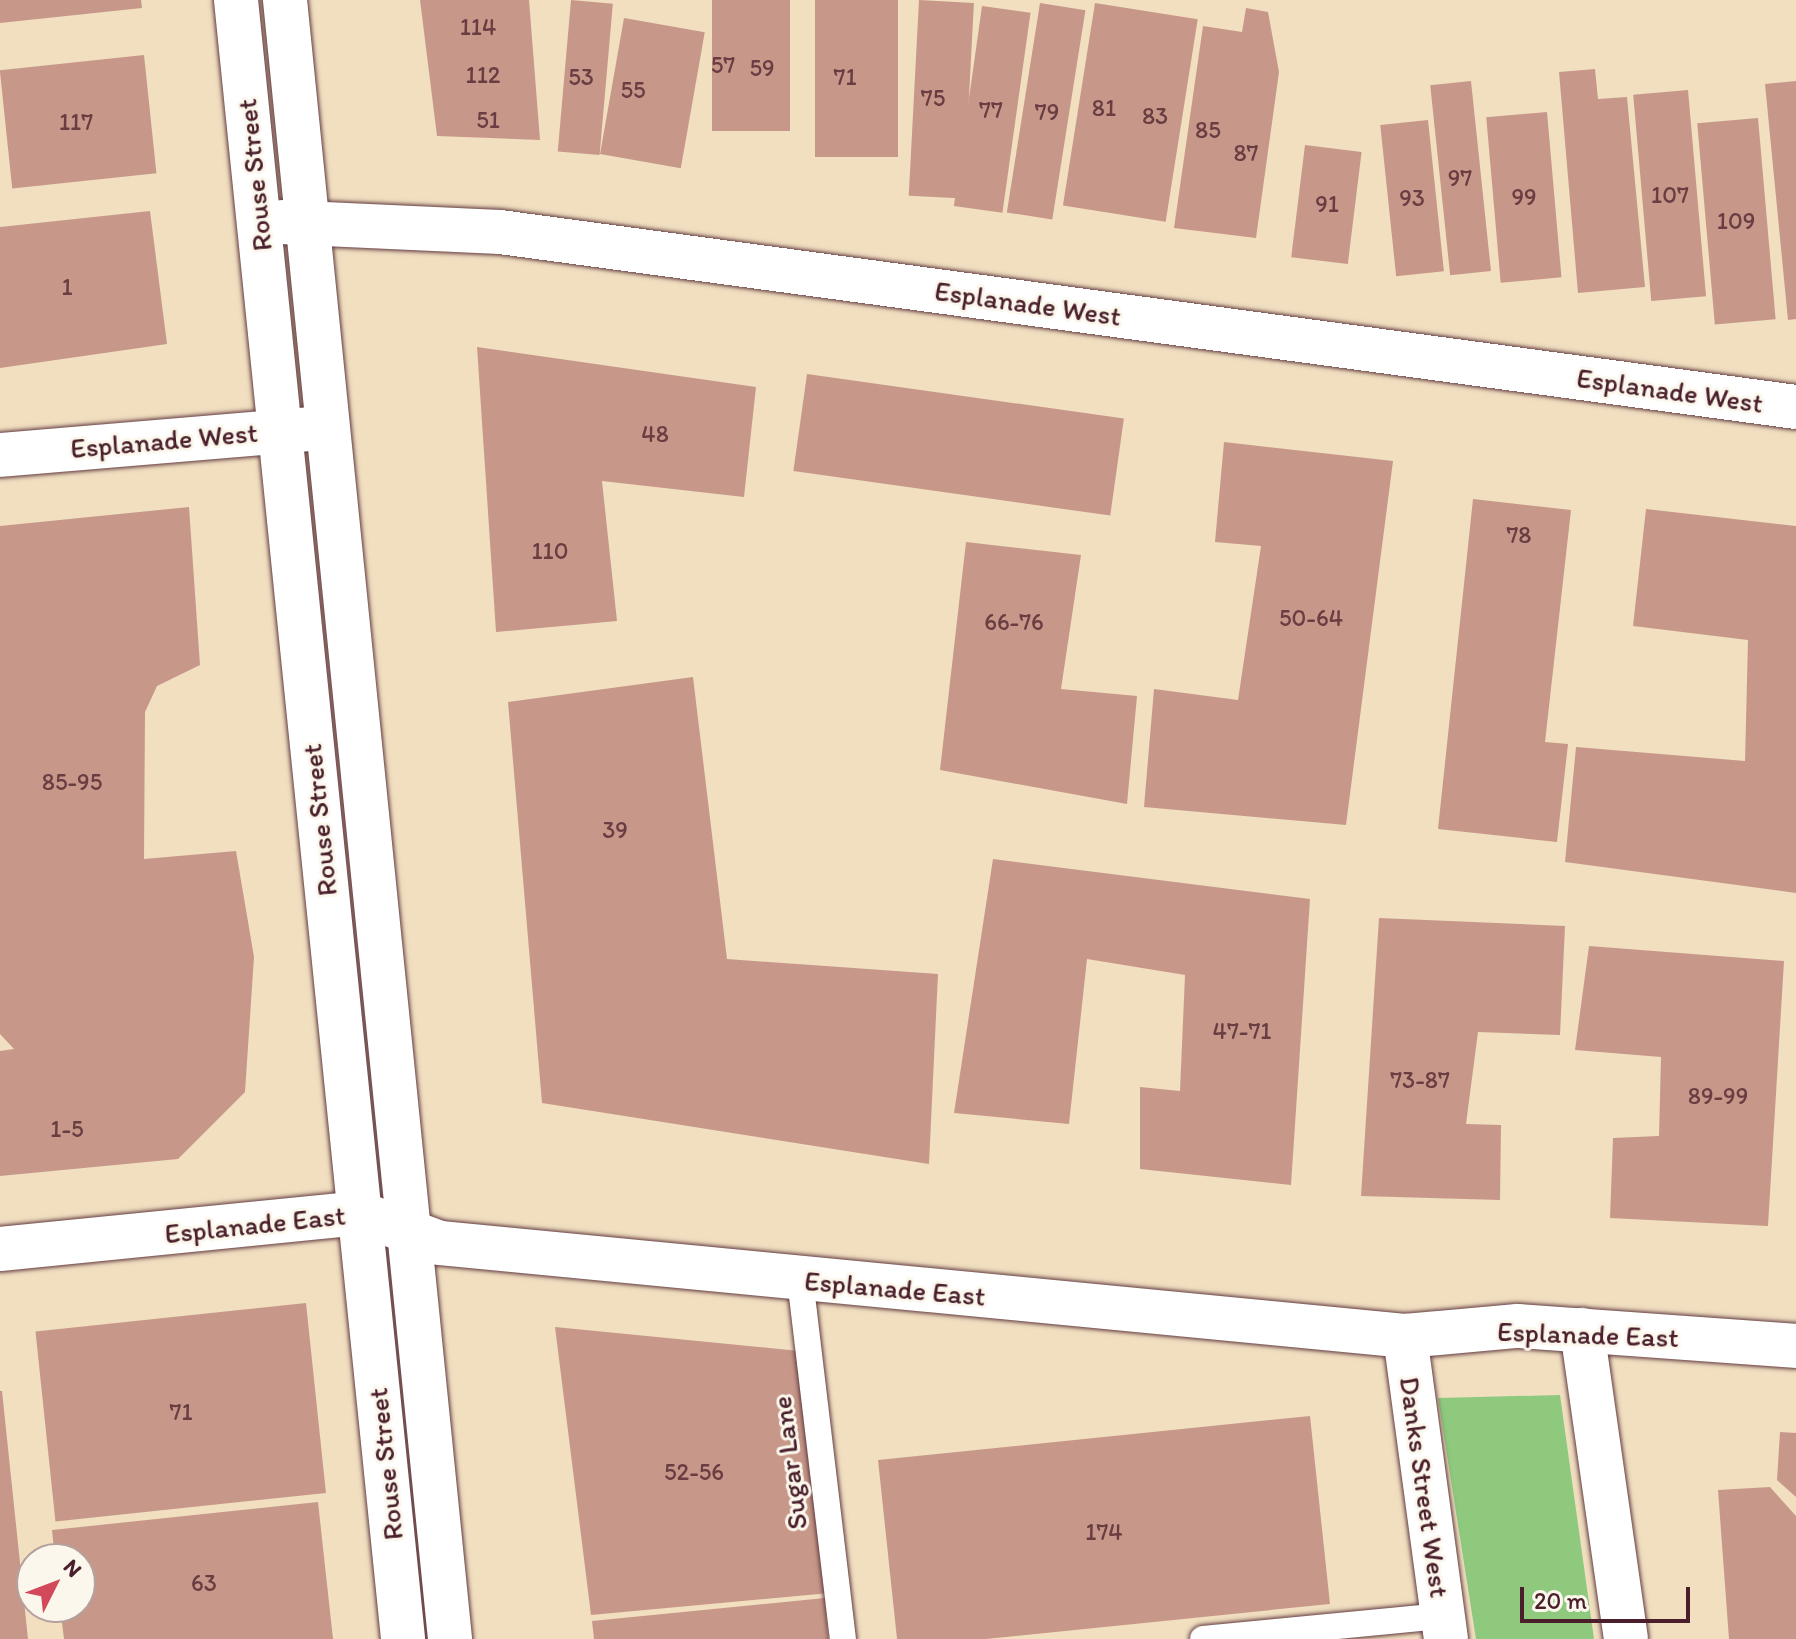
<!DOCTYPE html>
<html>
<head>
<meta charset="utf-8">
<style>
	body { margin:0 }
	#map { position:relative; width:1796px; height:1639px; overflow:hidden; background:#f1dfc0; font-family:Itim,sans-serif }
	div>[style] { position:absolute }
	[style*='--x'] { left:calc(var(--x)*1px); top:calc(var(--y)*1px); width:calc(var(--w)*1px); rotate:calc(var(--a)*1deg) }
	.green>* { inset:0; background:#8ec97e }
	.building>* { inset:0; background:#c79889; transform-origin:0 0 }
	.roads { filter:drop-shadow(0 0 2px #633c41) drop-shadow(0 0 2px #633c41) }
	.lane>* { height:26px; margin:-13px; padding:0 13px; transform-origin:13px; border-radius:13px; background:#fff }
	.street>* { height:44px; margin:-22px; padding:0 22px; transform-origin:22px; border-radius:22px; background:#fff }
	span { translate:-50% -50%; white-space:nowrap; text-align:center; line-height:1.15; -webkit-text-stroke:6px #fbf7ec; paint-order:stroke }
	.number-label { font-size:24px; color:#693d42 }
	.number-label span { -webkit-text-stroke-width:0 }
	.street-label { font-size:28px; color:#4a1f2b }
	.north { position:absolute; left:16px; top:1543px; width:80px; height:80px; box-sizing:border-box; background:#fbf7ec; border:2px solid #b4a19f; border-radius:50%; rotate:48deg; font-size:22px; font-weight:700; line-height:32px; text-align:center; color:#4a1f2b }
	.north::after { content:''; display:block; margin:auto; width:28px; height:36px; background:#d1495b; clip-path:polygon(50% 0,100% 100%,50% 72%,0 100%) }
	.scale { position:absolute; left:1520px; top:1587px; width:170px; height:36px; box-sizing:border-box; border:4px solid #4a1f2b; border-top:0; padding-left:10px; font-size:24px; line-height:28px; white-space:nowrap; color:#4a1f2b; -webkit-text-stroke:6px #fbf7ec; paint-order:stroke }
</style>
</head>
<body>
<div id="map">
	<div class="green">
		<i style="clip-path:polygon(1560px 1395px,1594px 1639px,1476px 1639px,1438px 1398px)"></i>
	</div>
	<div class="building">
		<i style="clip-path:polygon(0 0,141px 0,142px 8px,0 23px)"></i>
		<i style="clip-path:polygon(420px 0,529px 0,540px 140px,437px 136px)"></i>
		<i style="left:571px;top:0;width:42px;height:152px;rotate:5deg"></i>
		<i style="left:712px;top:0;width:78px;height:131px"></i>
		<i style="left:815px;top:0;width:83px;height:157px"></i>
		<i style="left:919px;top:0;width:55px;height:196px;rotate:3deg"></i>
		<i style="left:1040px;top:3px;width:46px;height:212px;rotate:9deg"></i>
		<i style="left:1095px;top:3px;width:104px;height:205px;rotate:9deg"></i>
		<i style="left:982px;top:6px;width:49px;height:202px;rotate:8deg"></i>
		<i style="clip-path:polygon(1246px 8px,1268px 12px,1279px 72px,1256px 238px,1174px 228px,1203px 26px,1242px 32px)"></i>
		<i style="left:624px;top:18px;width:82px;height:138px;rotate:10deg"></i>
		<i style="left:144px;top:55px;width:119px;height:145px;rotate:84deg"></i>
		<i style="clip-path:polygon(1595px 69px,1598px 99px,1627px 97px,1645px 287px,1578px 293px,1559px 72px)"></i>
		<i style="left:1471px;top:81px;width:191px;height:41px;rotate:84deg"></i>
		<i style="clip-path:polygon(1796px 81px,1796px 319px,1788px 320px,1765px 84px)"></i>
		<i style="left:1688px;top:90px;width:207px;height:55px;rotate:85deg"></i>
		<i style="left:1547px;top:112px;width:166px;height:61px;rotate:85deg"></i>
		<i style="left:1758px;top:118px;width:202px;height:61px;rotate:85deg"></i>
		<i style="left:1428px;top:120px;width:152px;height:48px;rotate:84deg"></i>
		<i style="left:1305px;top:145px;width:57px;height:113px;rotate:7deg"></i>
		<i style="clip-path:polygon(150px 211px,167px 344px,0 368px,0 227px)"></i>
		<i style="clip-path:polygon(477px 347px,756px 387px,744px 497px,602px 481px,617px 621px,496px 632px)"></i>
		<i style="left:807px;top:374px;width:320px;height:98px;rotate:8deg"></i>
		<i style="clip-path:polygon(1224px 442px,1393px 461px,1346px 825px,1144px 807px,1154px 689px,1238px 700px,1261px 546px,1215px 542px)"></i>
		<i style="clip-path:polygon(1473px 499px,1571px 510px,1545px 742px,1568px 744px,1557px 842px,1438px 829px)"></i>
		<i style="clip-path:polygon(189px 507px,200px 665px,157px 686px,145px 712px,144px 859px,236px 851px,254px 957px,245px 1092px,178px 1159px,0 1176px,0 1051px,14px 1049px,0 1034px,0 526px)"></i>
		<i style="clip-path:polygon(1646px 509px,1796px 526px,1796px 893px,1565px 862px,1576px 747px,1745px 761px,1748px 640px,1633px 626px)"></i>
		<i style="clip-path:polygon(966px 542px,1081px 555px,1061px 689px,1137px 696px,1127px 804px,940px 770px)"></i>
		<i style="clip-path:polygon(693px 677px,727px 959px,938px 974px,929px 1164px,542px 1103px,508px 702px)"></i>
		<i style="clip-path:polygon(993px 859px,1310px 899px,1291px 1185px,1140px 1169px,1140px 1087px,1180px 1091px,1185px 975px,1087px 959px,1069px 1124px,954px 1113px)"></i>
		<i style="clip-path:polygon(1379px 918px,1565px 926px,1560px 1035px,1478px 1032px,1466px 1124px,1501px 1125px,1500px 1200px,1361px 1196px)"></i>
		<i style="clip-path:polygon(1589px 946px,1784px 961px,1768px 1226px,1610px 1218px,1613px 1138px,1659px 1136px,1661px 1057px,1575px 1050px)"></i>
		<i style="left:306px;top:1303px;width:191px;height:272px;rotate:84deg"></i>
		<i style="clip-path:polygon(555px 1327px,799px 1351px,830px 1593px,591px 1615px)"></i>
		<i style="clip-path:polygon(0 1391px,2px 1391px,28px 1639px,0 1639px)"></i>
		<i style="clip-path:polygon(1310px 1416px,1330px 1604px,986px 1639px,897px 1639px,878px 1460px)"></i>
		<i style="clip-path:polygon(1780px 1432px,1796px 1433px,1796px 1497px,1777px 1480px)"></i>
		<i style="clip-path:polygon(1770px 1487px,1796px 1516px,1796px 1639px,1729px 1639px,1718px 1490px)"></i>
		<i style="clip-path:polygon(318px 1502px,333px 1639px,64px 1639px,60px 1607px,80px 1607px,80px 1559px,55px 1559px,52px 1530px)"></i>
		<i style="clip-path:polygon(825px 1598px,828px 1639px,594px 1639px,592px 1621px)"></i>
	</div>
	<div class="roads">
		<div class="lane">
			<i style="--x:800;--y:1279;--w:363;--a:83.2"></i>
			<i style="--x:1203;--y:1639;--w:241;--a:-5.5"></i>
		</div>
		<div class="street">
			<i style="--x:236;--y:0;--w:1647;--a:84.18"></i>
			<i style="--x:285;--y:0;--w:1647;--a:84.25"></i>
			<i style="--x:281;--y:222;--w:219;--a:2.6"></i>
			<i style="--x:500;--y:232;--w:1308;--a:7.69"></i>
			<i style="--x:0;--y:455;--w:309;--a:-4.8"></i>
			<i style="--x:0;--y:1249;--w:361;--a:-5.7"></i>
			<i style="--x:359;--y:1213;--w:86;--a:20.3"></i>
			<i style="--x:440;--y:1243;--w:969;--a:5.5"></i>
			<i style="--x:1405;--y:1336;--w:113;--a:-5.1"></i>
			<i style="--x:1518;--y:1326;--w:279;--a:4.1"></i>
			<i style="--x:1582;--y:1330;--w:312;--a:81.9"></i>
			<i style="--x:1405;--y:1336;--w:306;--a:82.3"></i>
		</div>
	</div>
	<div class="number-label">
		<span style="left:478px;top:27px">114</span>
		<span style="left:723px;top:65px">57</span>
		<span style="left:762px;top:68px">59</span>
		<span style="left:483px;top:75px">112</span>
		<span style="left:581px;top:77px">53</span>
		<span style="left:845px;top:77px">71</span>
		<span style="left:633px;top:90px">55</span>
		<span style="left:933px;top:98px">75</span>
		<span style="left:1104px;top:108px">81</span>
		<span style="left:991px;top:110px">77</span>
		<span style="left:1047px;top:112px">79</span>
		<span style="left:1155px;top:116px">83</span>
		<span style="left:488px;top:120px">51</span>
		<span style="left:76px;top:122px">117</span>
		<span style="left:1208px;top:130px">85</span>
		<span style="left:1246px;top:153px">87</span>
		<span style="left:1460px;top:178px">97</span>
		<span style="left:1670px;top:195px">107</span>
		<span style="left:1524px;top:197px">99</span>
		<span style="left:1412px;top:198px">93</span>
		<span style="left:1327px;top:204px">91</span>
		<span style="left:1736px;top:221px">109</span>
		<span style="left:67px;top:287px">1</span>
		<span style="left:655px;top:434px">48</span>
		<span style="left:1519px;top:535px">78</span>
		<span style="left:550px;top:551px">110</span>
		<span style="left:1311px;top:618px">50-64</span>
		<span style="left:1014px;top:622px">66-76</span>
		<span style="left:72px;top:782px">85-95</span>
		<span style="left:615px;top:830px">39</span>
		<span style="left:1242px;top:1031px">47-71</span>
		<span style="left:1420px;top:1080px">73-87</span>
		<span style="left:1718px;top:1096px">89-99</span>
		<span style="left:67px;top:1129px">1-5</span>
		<span style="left:181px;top:1412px">71</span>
		<span style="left:694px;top:1472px">52-56</span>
		<span style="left:1104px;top:1532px">174</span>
		<span style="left:204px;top:1583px">63</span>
	</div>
	<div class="street-label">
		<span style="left:254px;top:175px;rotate:-96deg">Rouse Street</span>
		<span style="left:1028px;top:303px;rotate:8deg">Esplanade West</span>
		<span style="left:1670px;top:390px;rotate:8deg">Esplanade West</span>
		<span style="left:164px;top:440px;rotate:-5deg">Esplanade West</span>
		<span style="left:319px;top:820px;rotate:-96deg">Rouse Street</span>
		<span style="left:255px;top:1224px;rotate:-6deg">Esplanade East</span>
		<span style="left:895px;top:1288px;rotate:5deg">Esplanade East</span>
		<span style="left:1588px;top:1334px;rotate:2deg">Esplanade East</span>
		<span style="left:789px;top:1463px;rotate:-97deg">Sugar Lane</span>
		<span style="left:385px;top:1464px;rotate:-96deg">Rouse Street</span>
		<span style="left:1425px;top:1487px;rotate:82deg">Danks Street West</span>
	</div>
	<div class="north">N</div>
	<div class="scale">20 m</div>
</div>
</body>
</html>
